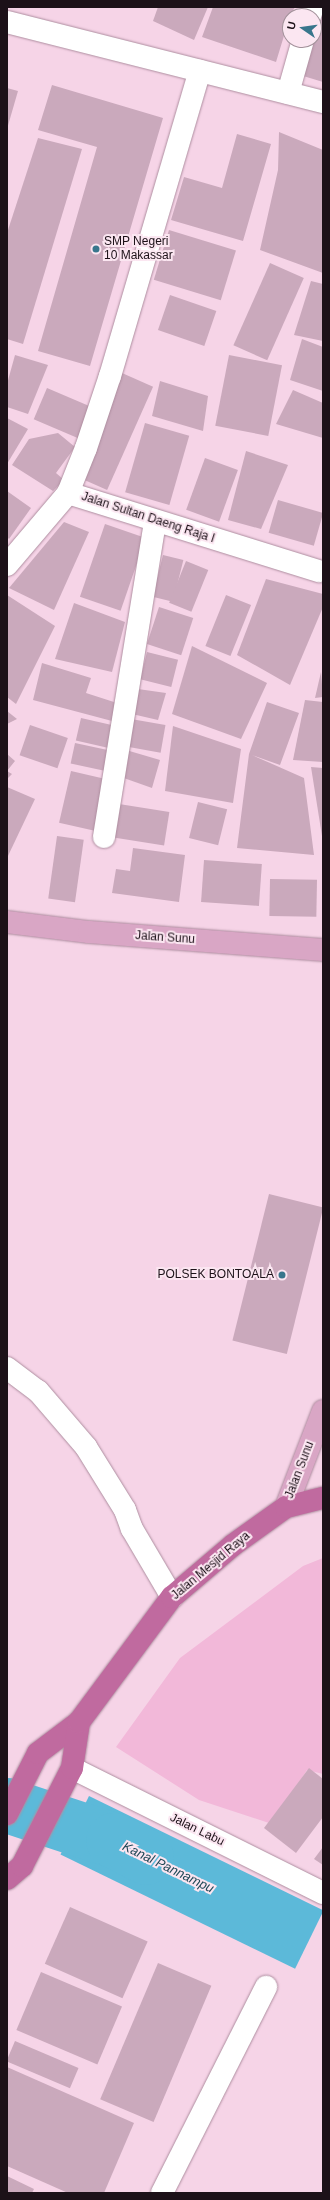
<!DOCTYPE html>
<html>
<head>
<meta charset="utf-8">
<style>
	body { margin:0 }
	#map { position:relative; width:330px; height:2200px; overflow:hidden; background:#f6d4e7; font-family:Helvetica,sans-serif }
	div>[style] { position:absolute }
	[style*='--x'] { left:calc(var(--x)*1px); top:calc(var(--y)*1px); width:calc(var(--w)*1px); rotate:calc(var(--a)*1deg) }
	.green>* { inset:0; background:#f2b8d9 }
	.water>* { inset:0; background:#5cb9d9; transform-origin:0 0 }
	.river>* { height:55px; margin:-27.5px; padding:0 27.5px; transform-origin:27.5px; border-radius:27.5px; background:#5cb9d9 }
	.building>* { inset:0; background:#caa9bc; transform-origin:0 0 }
	.roads { filter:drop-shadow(0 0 1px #ae8ea0) drop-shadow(0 0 1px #ae8ea0) }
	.minor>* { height:22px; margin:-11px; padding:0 11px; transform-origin:11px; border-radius:11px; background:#fff }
	.major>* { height:22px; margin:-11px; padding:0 11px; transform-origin:11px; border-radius:11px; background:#d9a6c5 }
	.highway>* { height:22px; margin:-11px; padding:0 11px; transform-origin:11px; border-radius:11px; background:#c06a9f }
	.dots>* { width:11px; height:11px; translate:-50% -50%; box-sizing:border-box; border:2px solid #fbe6f1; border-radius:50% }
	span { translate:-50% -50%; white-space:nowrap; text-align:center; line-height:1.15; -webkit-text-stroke:4px #fbe6f1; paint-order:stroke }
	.poi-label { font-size:12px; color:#1c1118 }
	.left { translate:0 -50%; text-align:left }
	.right { translate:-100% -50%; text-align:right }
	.street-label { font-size:12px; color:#1c1118 }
	.water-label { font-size:13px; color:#1f4856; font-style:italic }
	.frame { position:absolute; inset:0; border:8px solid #1c1118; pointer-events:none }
	.north { position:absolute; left:282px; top:8px; width:40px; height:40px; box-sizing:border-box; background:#fbe6f1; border:1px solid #a2919a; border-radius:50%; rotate:283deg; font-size:11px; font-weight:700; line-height:16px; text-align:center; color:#1c1118 }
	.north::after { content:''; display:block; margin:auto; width:14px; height:18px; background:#38768c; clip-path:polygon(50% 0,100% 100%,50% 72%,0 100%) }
</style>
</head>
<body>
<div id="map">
	<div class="green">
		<i style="clip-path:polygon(323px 1558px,323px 1774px,307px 1770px,272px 1824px,199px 1800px,116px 1747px,180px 1658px,303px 1566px)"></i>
	</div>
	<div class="water">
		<i style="left:89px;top:1796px;width:261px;height:65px;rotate:26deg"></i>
	</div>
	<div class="river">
		<i style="--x:7;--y:1805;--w:112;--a:18.3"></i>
		<i style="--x:113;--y:1840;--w:37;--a:27"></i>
	</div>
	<div class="building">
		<i style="clip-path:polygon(158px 7px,208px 7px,194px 40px,153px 21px)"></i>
		<i style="clip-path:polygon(213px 7px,295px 7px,290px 16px,276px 62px,202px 37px)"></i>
		<i style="clip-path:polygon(321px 7px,323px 7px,323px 82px,300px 75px,311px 40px,314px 40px,314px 29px)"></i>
		<i style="clip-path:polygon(52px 85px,163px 118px,90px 366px,38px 351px,97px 147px,38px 130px)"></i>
		<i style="clip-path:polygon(7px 88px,18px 91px,7px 129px)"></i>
		<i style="clip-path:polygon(279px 132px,323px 150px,323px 273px,260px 250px,278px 170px)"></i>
		<i style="clip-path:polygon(237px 134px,271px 144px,243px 241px,171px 220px,184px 177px,222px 188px)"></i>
		<i style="clip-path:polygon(38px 138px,82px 149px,23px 344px,7px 339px,7px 233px)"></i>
		<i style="left:169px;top:230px;width:70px;height:52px;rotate:17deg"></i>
		<i style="left:270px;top:263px;width:37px;height:90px;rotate:24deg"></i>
		<i style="clip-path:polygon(311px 281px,323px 284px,323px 341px,294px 335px)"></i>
		<i style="left:170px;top:295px;width:49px;height:37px;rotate:19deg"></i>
		<i style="clip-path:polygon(302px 339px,323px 347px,323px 391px,290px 380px)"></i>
		<i style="clip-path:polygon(15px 355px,48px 365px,28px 414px,7px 407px,7px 384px)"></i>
		<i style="left:229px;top:355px;width:54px;height:72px;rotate:11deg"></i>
		<i style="left:122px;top:373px;width:34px;height:113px;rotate:24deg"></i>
		<i style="clip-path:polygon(160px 381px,208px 396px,203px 431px,152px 416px)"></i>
		<i style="left:47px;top:388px;width:49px;height:34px;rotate:23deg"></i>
		<i style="clip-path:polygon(293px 390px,323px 403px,323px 438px,276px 424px)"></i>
		<i style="clip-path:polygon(7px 418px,28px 429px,7px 464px)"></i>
		<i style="left:145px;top:423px;width:46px;height:72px;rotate:16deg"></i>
		<i style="clip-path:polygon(58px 433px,75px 447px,56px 473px,64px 480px,53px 491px,12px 465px,29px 439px)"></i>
		<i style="clip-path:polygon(246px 451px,288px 465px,261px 529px,228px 520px)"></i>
		<i style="left:205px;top:458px;width:35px;height:55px;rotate:20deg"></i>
		<i style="clip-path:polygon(7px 491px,31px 508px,9px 539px,7px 537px)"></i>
		<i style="left:278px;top:500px;width:47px;height:34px;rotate:16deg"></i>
		<i style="clip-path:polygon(64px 522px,89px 532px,54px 610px,9px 588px)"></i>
		<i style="left:105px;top:524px;width:43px;height:77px;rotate:19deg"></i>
		<i style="left:163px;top:555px;width:21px;height:43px;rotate:14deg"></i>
		<i style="left:186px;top:561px;width:24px;height:45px;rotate:22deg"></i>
		<i style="clip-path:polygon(266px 579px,323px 594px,323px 607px,290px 685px,237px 655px)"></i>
		<i style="clip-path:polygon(7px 595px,55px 626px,16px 704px,7px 697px)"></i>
		<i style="left:226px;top:595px;width:27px;height:55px;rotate:22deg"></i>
		<i style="clip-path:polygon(74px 603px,125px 622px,112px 672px,55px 659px)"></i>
		<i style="left:159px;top:607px;width:36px;height:39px;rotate:18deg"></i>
		<i style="clip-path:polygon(192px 646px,267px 683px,241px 739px,172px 714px)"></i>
		<i style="left:147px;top:652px;width:32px;height:28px;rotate:14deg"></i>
		<i style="clip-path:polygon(42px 663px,91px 678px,86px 693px,117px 703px,112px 721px,33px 700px)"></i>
		<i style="clip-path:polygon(321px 672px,323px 697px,315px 698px)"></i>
		<i style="clip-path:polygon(138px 689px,166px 693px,158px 720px,132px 714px)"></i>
		<i style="clip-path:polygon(305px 700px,323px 702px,323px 762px,293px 760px)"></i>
		<i style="clip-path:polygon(267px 702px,299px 713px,280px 765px,252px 755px,304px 778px,314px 855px,237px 848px,249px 754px)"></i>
		<i style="clip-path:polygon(7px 711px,17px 719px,7px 724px)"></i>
		<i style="left:81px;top:718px;width:36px;height:23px;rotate:13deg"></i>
		<i style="left:131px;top:719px;width:35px;height:28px;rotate:10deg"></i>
		<i style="left:30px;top:725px;width:40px;height:32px;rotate:19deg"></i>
		<i style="clip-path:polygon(173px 726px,241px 749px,233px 803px,165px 791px)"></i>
		<i style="left:75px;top:743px;width:38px;height:21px;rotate:12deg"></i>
		<i style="clip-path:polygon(126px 750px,160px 760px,152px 788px,121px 777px)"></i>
		<i style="clip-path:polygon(7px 754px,15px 761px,7px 771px,12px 774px,7px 779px)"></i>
		<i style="clip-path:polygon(311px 767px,323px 768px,323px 836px,322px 836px)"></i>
		<i style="left:71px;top:771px;width:41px;height:53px;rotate:13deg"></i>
		<i style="clip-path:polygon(7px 787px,35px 799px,7px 858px)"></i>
		<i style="left:198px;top:802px;width:30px;height:37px;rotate:14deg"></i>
		<i style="left:119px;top:804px;width:51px;height:34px;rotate:9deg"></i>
		<i style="left:57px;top:836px;width:27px;height:63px;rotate:8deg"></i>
		<i style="clip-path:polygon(133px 848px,185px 855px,179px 902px,112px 893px,116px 869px,130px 871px)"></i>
		<i style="left:204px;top:860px;width:58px;height:42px;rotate:4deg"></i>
		<i style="left:270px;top:879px;width:47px;height:37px;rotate:1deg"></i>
		<i style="left:269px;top:1194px;width:56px;height:151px;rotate:14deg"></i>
		<i style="clip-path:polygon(309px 1768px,323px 1779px,323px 1817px,296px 1853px,264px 1828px)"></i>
		<i style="clip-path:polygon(323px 1847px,323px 1865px,314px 1859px)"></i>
		<i style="left:70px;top:1907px;width:85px;height:62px;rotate:24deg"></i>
		<i style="left:158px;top:1963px;width:58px;height:148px;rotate:23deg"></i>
		<i style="left:41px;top:1972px;width:88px;height:63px;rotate:23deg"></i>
		<i style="left:15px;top:2041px;width:69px;height:22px;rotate:23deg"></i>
		<i style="clip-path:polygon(7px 2067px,134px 2123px,104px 2193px,68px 2193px,7px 2166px)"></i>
		<i style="clip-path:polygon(7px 2176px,34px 2189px,32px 2193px,7px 2193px)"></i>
	</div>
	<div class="roads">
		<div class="minor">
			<i style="--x:310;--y:16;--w:9;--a:-72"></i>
			<i style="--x:7;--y:22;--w:326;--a:14.2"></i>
			<i style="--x:288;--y:93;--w:55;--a:-74.2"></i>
			<i style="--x:68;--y:493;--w:48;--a:-68.2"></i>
			<i style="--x:86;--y:448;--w:76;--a:-71.6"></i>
			<i style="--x:110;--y:376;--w:318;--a:-73.6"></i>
			<i style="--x:7;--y:565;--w:94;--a:-49.7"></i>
			<i style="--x:68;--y:493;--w:263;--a:17.3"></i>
			<i style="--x:104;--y:837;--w:319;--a:-80.8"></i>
			<i style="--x:7;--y:1368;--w:39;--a:37"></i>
			<i style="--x:38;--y:1391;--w:74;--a:49.4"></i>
			<i style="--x:86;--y:1447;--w:74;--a:58.2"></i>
			<i style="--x:125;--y:1510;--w:20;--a:70"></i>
			<i style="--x:132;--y:1529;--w:79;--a:59.5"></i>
			<i style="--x:72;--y:1768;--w:280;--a:26.5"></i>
			<i style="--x:162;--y:2193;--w:231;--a:-63.2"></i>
		</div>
		<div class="major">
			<i style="--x:7;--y:922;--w:83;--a:7"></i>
			<i style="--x:89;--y:932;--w:235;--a:4.4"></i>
			<i style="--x:286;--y:1507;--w:103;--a:-68.9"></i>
		</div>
		<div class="highway">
			<i style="--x:7;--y:1814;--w:68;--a:-63.1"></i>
			<i style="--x:38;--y:1753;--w:51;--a:-37.1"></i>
			<i style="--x:7;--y:1879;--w:20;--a:-41"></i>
			<i style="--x:22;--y:1866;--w:110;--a:-63"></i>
			<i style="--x:72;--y:1768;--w:47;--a:-81.3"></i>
			<i style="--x:79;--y:1722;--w:156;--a:-53.4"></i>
			<i style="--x:172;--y:1597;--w:80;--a:-40.4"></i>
			<i style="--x:233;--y:1545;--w:65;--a:-35.6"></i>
			<i style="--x:286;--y:1507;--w:38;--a:-14"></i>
		</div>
	</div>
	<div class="dots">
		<i style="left:96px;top:249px;background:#38768c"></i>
		<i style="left:282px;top:1275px;background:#38768c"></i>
	</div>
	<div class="poi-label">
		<span class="left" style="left:104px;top:249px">SMP Negeri<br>10 Makassar</span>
		<span class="right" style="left:274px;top:1275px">POLSEK BONTOALA</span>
	</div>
	<div class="street-label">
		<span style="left:148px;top:518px;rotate:18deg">Jalan Sultan Daeng Raja I</span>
		<span style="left:165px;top:938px;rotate:4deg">Jalan Sunu</span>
		<span style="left:300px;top:1470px;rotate:-69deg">Jalan Sunu</span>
		<span style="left:211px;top:1566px;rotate:-40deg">Jalan Mesjid Raya</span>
		<span style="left:197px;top:1830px;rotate:26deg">Jalan Labu</span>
	</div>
	<div class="water-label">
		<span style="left:168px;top:1868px;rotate:26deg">Kanal Pannampu</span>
	</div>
	<div class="frame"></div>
	<div class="north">U</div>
</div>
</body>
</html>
